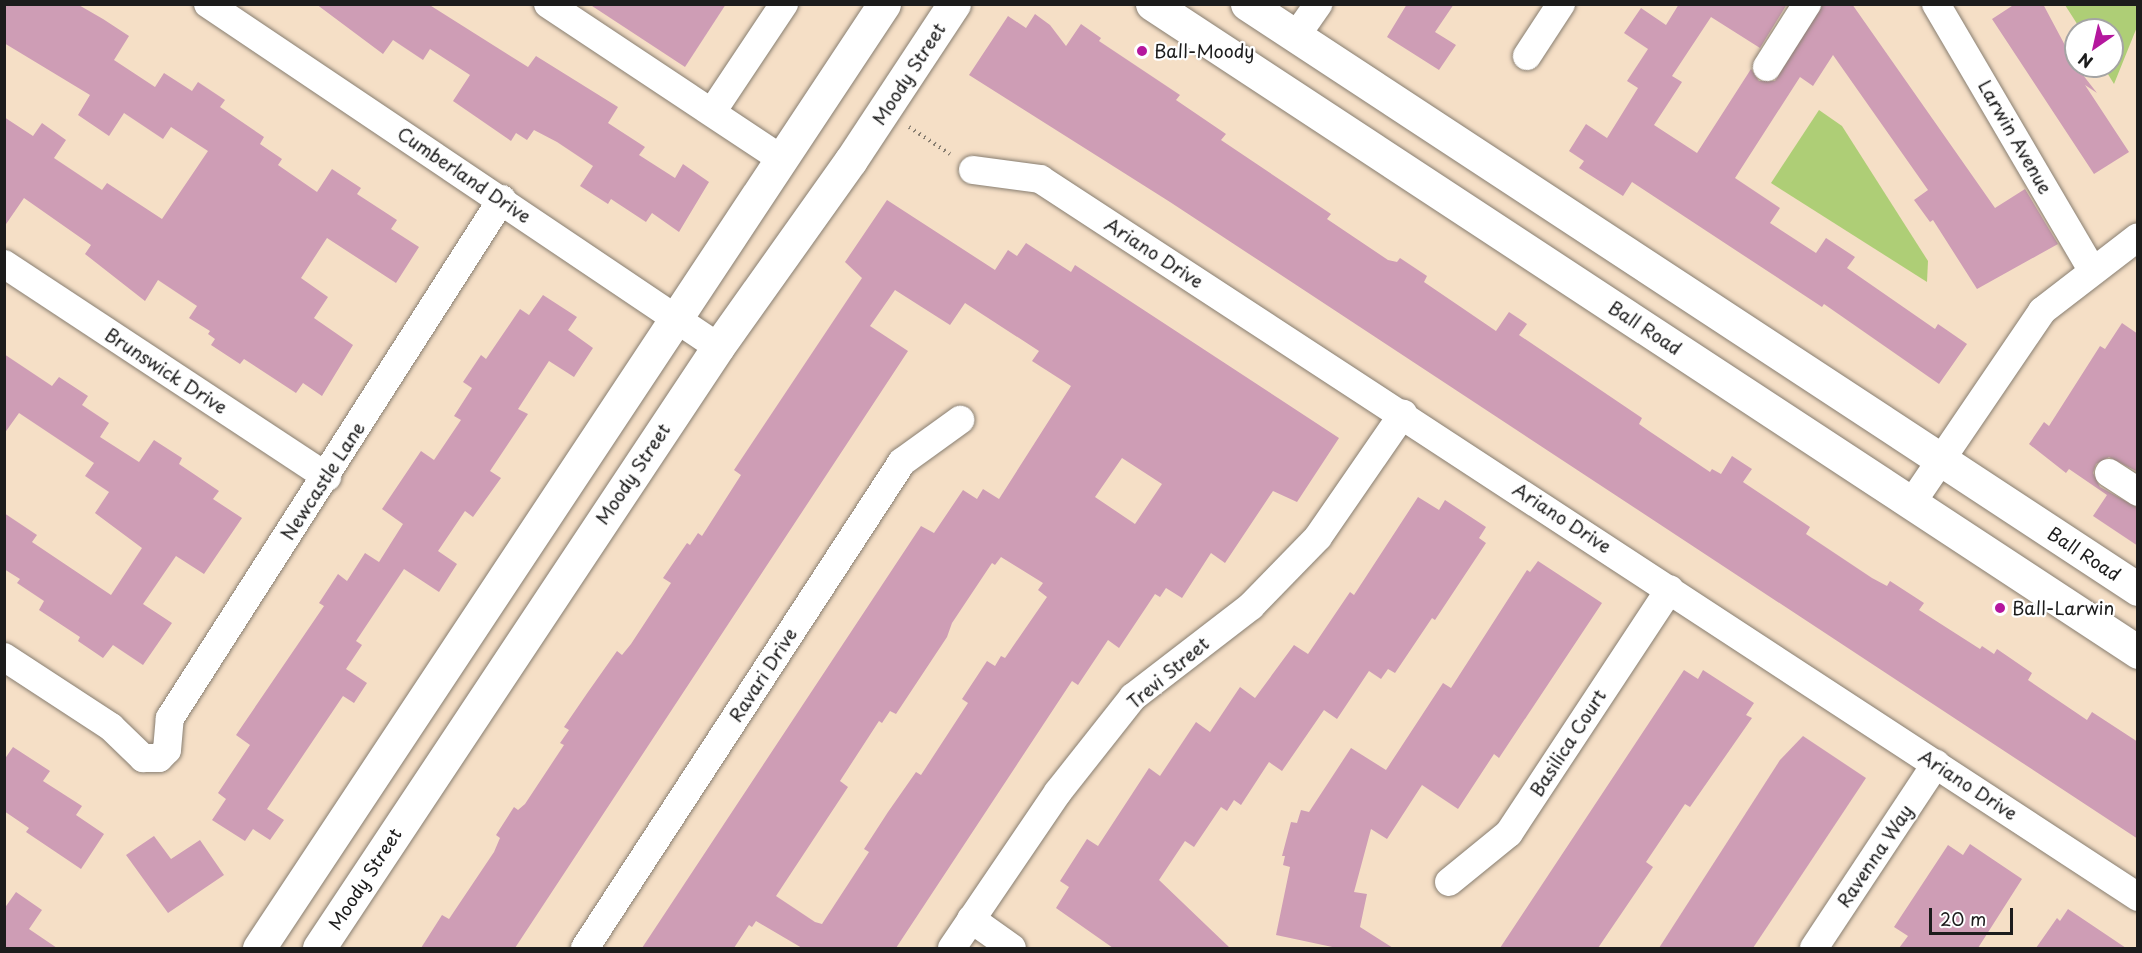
<!DOCTYPE html>
<html>
<head>
<meta charset="utf-8">
<style>
	body { margin:0 }
	#map { position:relative; width:2142px; height:953px; overflow:hidden; background:#f5dfc6; font-family:"Playpen Sans",sans-serif }
	div>[style] { position:absolute }
	[style*='--x'] { left:calc(var(--x)*1px); top:calc(var(--y)*1px); width:calc(var(--w)*1px); rotate:calc(var(--a)*1deg) }
	.green>* { inset:0; background:#aece76 }
	.building>* { inset:0; background:#ce9db5 }
	.path>* { height:4px; margin-top:-2px; transform-origin:0; background:repeating-linear-gradient(90deg,#887e71 0 1.5px,transparent 0 6px) }
	.roads { filter:drop-shadow(0 0 2px #887e71) drop-shadow(0 0 2px #887e71) }
	.minor>* { height:28px; margin:-14px; padding:0 14px; transform-origin:14px; border-radius:14px; background:#fff }
	.major>* { height:33px; margin:-16.5px; padding:0 16.5px; transform-origin:16.5px; border-radius:16.5px; background:#fff }
	.dots>* { width:16px; height:16px; translate:-50% -50%; box-sizing:border-box; border:3px solid #fff; border-radius:50% }
	span { translate:-50% -50%; white-space:nowrap; text-align:center; line-height:1.15; -webkit-text-stroke:4.5px #fff; paint-order:stroke }
	.poi-label { font-size:18px; color:#1c1c1c }
	.left { translate:0 -50%; text-align:left }
	.street-label { font-size:18px; color:#1c1c1c }
	.frame { position:absolute; inset:0; border:6px solid #1c1c1c; pointer-events:none }
	.north { position:absolute; left:2064px; top:18px; width:60px; height:60px; box-sizing:border-box; background:#fff; border:2px solid #a4a4a4; border-radius:50%; rotate:214deg; font-size:16px; font-weight:700; line-height:24px; text-align:center; color:#1c1c1c }
	.north::after { content:''; display:block; margin:auto; width:21px; height:27px; background:#b5179e; clip-path:polygon(50% 0,100% 100%,50% 72%,0 100%) }
	.scale { position:absolute; left:1929px; top:908px; width:84px; height:27px; box-sizing:border-box; border:3px solid #1c1c1c; border-top:0; padding-left:8px; font-size:18px; line-height:21px; white-space:nowrap; color:#1c1c1c; -webkit-text-stroke:4px #fff; paint-order:stroke }
</style>
</head>
<body>
<div id="map">
	<div class="green">
		<i style="clip-path:polygon(2065px 5px,2137px 5px,2137px 27px,2114px 84px,2103px 66px,2112px 66px,2112px 30px,2081px 30px)"></i>
		<i style="clip-path:polygon(1819px 110px,1842px 126px,1928px 261px,1927px 282px,1771px 183px)"></i>
	</div>
	<div class="building">
		<i style="clip-path:polygon(4px 4px,77px 4px,103px 19px,129px 36px,114px 60px,155px 87px,164px 73px,192px 91px,198px 82px,225px 100px,220px 107px,264px 137px,260px 144px,282px 159px,278px 165px,317px 192px,332px 169px,361px 188px,357px 194px,397px 220px,391px 229px,419px 247px,396px 283px,327px 238px,301px 278px,328px 297px,314px 318px,353px 345px,322px 396px,303px 383px,296px 393px,244px 359px,240px 364px,211px 345px,215px 339px,208px 334px,210px 331px,189px 318px,197px 306px,158px 280px,145px 301px,85px 254px,91px 245px,24px 198px,4px 227px,4px 117px,33px 136px,42px 123px,66px 140px,54px 158px,102px 190px,107px 183px,162px 219px,208px 151px,171px 127px,163px 139px,124px 113px,109px 136px,78px 115px,90px 95px,4px 43px)"></i>
		<i style="clip-path:polygon(316px 4px,428px 4px,528px 67px,536px 56px,618px 107px,608px 123px,645px 147px,639px 155px,675px 178px,683px 164px,709px 182px,679px 232px,652px 213px,646px 222px,611px 199px,608px 204px,580px 186px,593px 166px,557px 142px,534px 130px,527px 140px,516px 133px,511px 141px,453px 101px,470px 75px,430px 49px,423px 60px,393px 40px,383px 54px)"></i>
		<i style="clip-path:polygon(589px 4px,726px 4px,685px 67px)"></i>
		<i style="clip-path:polygon(1407px 4px,1454px 4px,1435px 32px,1456px 45px,1439px 70px,1387px 37px)"></i>
		<i style="clip-path:polygon(1679px 4px,1787px 4px,1760px 48px,1711px 17px,1672px 76px,1682px 82px,1654px 125px,1697px 153px,1751px 69px,1759px 81px,1775px 81px,1823px 4px,1852px 4px,1995px 208px,2025px 189px,2058px 244px,1977px 289px,1933px 220px,1930px 222px,1914px 200px,1928px 190px,1833px 55px,1813px 86px,1800px 77px,1735px 178px,1780px 208px,1770px 223px,1816px 253px,1826px 238px,1855px 257px,1847px 268px,1935px 329px,1938px 324px,1967px 344px,1939px 384px,1824px 304px,1822px 307px,1632px 182px,1623px 196px,1579px 168px,1584px 161px,1569px 151px,1586px 124px,1607px 138px,1638px 88px,1627px 81px,1648px 49px,1624px 33px,1641px 8px,1666px 25px)"></i>
		<i style="clip-path:polygon(2015px 4px,2043px 4px,2076px 66px,2097px 93px,2085px 85px,2129px 152px,2094px 174px,1992px 19px)"></i>
		<i style="clip-path:polygon(1035px 14px,1050px 25px,1066px 46px,1081px 24px,1101px 38px,1099px 41px,1180px 95px,1176px 100px,1226px 134px,1221px 140px,1331px 214px,1327px 219px,1388px 260px,1397px 262px,1400px 258px,1427px 276px,1424px 282px,1496px 331px,1509px 312px,1527px 324px,1519px 335px,1642px 418px,1639px 424px,1649px 431px,1710px 472px,1712px 469px,1721px 474px,1732px 456px,1752px 469px,1743px 482px,1810px 527px,1806px 534px,1872px 578px,1887px 586px,1890px 581px,1924px 603px,1919px 610px,1980px 649px,1982px 646px,1994px 654px,1997px 649px,2032px 673px,2028px 680px,2087px 720px,2092px 712px,2138px 742px,2138px 839px,1170px 202px,969px 75px,1008px 16px,1026px 28px)"></i>
		<i style="clip-path:polygon(evenodd,887px 200px,995px 270px,1008px 250px,1017px 256px,1026px 243px,1071px 272px,1075px 265px,1339px 438px,1297px 502px,1273px 491px,1225px 563px,1211px 553px,1182px 598px,1166px 588px,1160px 597px,1155px 594px,1119px 648px,1108px 640px,1078px 685px,1072px 681px,896px 948px,802px 948px,756px 921px,752px 927px,749px 925px,734px 948px,642px 948px,921px 526px,934px 533px,963px 490px,977px 499px,983px 489px,999px 499px,1071px 386px,1032px 361px,1039px 351px,965px 303px,950px 325px,895px 290px,870px 326px,908px 351px,515px 948px,421px 948px,442px 915px,449px 919px,494px 852px,500px 838px,496px 835px,514px 807px,518px 810px,525px 804px,564px 745px,560px 743px,569px 730px,564px 727px,588px 692px,617px 651px,622px 655px,631px 644px,671px 583px,663px 578px,687px 543px,690px 545px,698px 533px,702px 536px,741px 475px,734px 470px,862px 278px,845px 262px,887px 200px,1122px 458px,1162px 484px,1135px 524px,1095px 497px,1122px 458px,887px 200px,1001px 557px,1043px 583px,1038px 590px,1047px 597px,1005px 658px,1001px 656px,995px 666px,987px 661px,962px 699px,968px 703px,921px 775px,916px 772px,888px 812px,864px 849px,869px 852px,822px 924px,815px 922px,776px 896px,848px 787px,840px 781px,879px 721px,882px 723px,890px 711px,896px 714px,947px 637px,952px 623px,992px 563px,995px 565px,1001px 557px)"></i>
		<i style="clip-path:polygon(543px 295px,577px 317px,568px 330px,593px 348px,574px 377px,549px 361px,518px 409px,528px 414px,490px 471px,501px 478px,473px 517px,465px 511px,438px 551px,457px 564px,439px 592px,404px 569px,356px 641px,362px 645px,346px 669px,367px 683px,354px 703px,343px 696px,267px 809px,284px 820px,270px 840px,253px 829px,245px 841px,212px 820px,226px 799px,218px 793px,250px 745px,236px 735px,324px 606px,319px 603px,338px 574px,347px 581px,365px 553px,379px 562px,403px 524px,382px 509px,421px 451px,434px 460px,461px 420px,454px 416px,472px 388px,463px 382px,481px 355px,486px 359px,520px 309px,529px 315px)"></i>
		<i style="clip-path:polygon(2122px 323px,2138px 334px,2138px 472px,2109px 457px,2096px 464px,2093px 473px,2100px 487px,2138px 508px,2138px 546px,2093px 516px,2107px 495px,2069px 469px,2066px 473px,2029px 444px,2044px 422px,2049px 426px,2100px 346px,2105px 349px)"></i>
		<i style="clip-path:polygon(4px 354px,52px 386px,59px 377px,88px 396px,82px 405px,109px 423px,100px 437px,139px 462px,154px 440px,182px 458px,179px 464px,219px 491px,213px 499px,242px 518px,204px 574px,176px 556px,143px 604px,172px 623px,143px 665px,113px 645px,103px 658px,78px 641px,80px 637px,39px 610px,44px 601px,17px 583px,20px 579px,4px 569px,4px 513px,37px 535px,32px 542px,111px 595px,142px 548px,95px 513px,109px 492px,85px 476px,94px 463px,19px 413px,4px 434px)"></i>
		<i style="clip-path:polygon(1418px 497px,1439px 510px,1445px 500px,1486px 527px,1479px 538px,1486px 543px,1435px 620px,1432px 618px,1395px 673px,1388px 669px,1381px 679px,1369px 671px,1337px 719px,1324px 710px,1282px 771px,1269px 762px,1241px 805px,1234px 800px,1227px 811px,1221px 807px,1194px 847px,1185px 841px,1159px 880px,1230px 948px,1113px 948px,1056px 908px,1069px 887px,1060px 881px,1087px 839px,1098px 846px,1149px 768px,1160px 776px,1196px 722px,1210px 732px,1240px 687px,1255px 698px,1294px 645px,1308px 654px,1350px 592px,1354px 595px)"></i>
		<i style="clip-path:polygon(1538px 561px,1602px 603px,1499px 758px,1494px 754px,1458px 809px,1422px 785px,1387px 839px,1371px 829px,1354px 892px,1367px 894px,1360px 927px,1393px 948px,1337px 948px,1276px 935px,1290px 867px,1283px 865px,1285px 856px,1282px 856px,1291px 822px,1297px 823px,1301px 810px,1309px 812px,1351px 748px,1386px 770px,1443px 683px,1451px 688px,1527px 570px,1530px 572px)"></i>
		<i style="clip-path:polygon(1684px 670px,1698px 679px,1703px 670px,1754px 703px,1746px 715px,1752px 718px,1690px 807px,1685px 804px,1646px 862px,1653px 867px,1598px 948px,1500px 948px)"></i>
		<i style="clip-path:polygon(1803px 736px,1866px 778px,1753px 948px,1659px 948px,1780px 760px)"></i>
		<i style="clip-path:polygon(13px 747px,50px 771px,43px 781px,82px 806px,76px 815px,104px 834px,81px 869px,26px 832px,29px 828px,4px 811px,4px 760px)"></i>
		<i style="clip-path:polygon(154px 836px,171px 859px,200px 840px,224px 875px,168px 913px,126px 855px)"></i>
		<i style="clip-path:polygon(1970px 844px,2022px 879px,1978px 948px,1899px 948px,1908px 936px,1894px 927px,1948px 845px,1963px 855px)"></i>
		<i style="clip-path:polygon(16px 892px,42px 910px,29px 929px,57px 948px,4px 948px,4px 909px)"></i>
		<i style="clip-path:polygon(2068px 909px,2126px 948px,2036px 948px,2057px 918px,2060px 921px)"></i>
	</div>
	<div class="path">
		<i style="--x:909;--y:127;--w:49;--a:33.4"></i>
	</div>
	<div class="roads">
		<div class="minor">
			<i style="--x:208;--y:4;--w:615;--a:33.92"></i>
			<i style="--x:548;--y:4;--w:280;--a:33.6"></i>
			<i style="--x:1936;--y:4;--w:308;--a:59.6"></i>
			<i style="--x:1296;--y:36;--w:39;--a:-55"></i>
			<i style="--x:1527;--y:56;--w:62;--a:-56.8"></i>
			<i style="--x:1767;--y:67;--w:75;--a:-57.6"></i>
			<i style="--x:712;--y:112;--w:130;--a:-56.3"></i>
			<i style="--x:973;--y:170;--w:68;--a:7.7"></i>
			<i style="--x:1040;--y:179;--w:1312;--a:33.18"></i>
			<i style="--x:4;--y:264;--w:387;--a:33.4"></i>
			<i style="--x:2109;--y:473;--w:35;--a:33"></i>
			<i style="--x:1911;--y:504;--w:233;--a:-55.8"></i>
			<i style="--x:2042;--y:311;--w:121;--a:-37.6"></i>
			<i style="--x:4;--y:657;--w:128;--a:33.2"></i>
			<i style="--x:111;--y:727;--w:45;--a:44.1"></i>
			<i style="--x:143;--y:758;--w:16;--a:0"></i>
			<i style="--x:159;--y:758;--w:11;--a:-45"></i>
			<i style="--x:167;--y:750;--w:32;--a:-85"></i>
			<i style="--x:170;--y:718;--w:616;--a:-57.39"></i>
			<i style="--x:1449;--y:882;--w:77;--a:-39.2"></i>
			<i style="--x:1509;--y:833;--w:292;--a:-56.6"></i>
			<i style="--x:971;--y:919;--w:50;--a:35.3"></i>
			<i style="--x:585;--y:948;--w:580;--a:-56.89"></i>
			<i style="--x:902;--y:462;--w:72;--a:-35.9"></i>
			<i style="--x:952;--y:948;--w:189;--a:-55.8"></i>
			<i style="--x:1058;--y:792;--w:121;--a:-51.7"></i>
			<i style="--x:1133;--y:697;--w:149;--a:-37.6"></i>
			<i style="--x:1251;--y:606;--w:96;--a:-45.8"></i>
			<i style="--x:1318;--y:537;--w:150;--a:-55.4"></i>
			<i style="--x:1814;--y:948;--w:221;--a:-56.5"></i>
		</div>
		<div class="major">
			<i style="--x:1152;--y:4;--w:1180;--a:33.31"></i>
			<i style="--x:1247;--y:4;--w:1066;--a:33.29"></i>
			<i style="--x:259;--y:948;--w:1132;--a:-56.49"></i>
			<i style="--x:319;--y:948;--w:721;--a:-56.42"></i>
			<i style="--x:718;--y:347;--w:229;--a:-54.6"></i>
			<i style="--x:851;--y:160;--w:187;--a:-56.6"></i>
		</div>
	</div>
	<div class="dots">
		<i style="left:1142px;top:51px;background:#b5179e"></i>
		<i style="left:2000px;top:608px;background:#b5179e"></i>
	</div>
	<div class="poi-label">
		<span class="left" style="left:1154px;top:51px">Ball-Moody</span>
		<span class="left" style="left:2012px;top:608px">Ball-Larwin</span>
	</div>
	<div class="street-label">
		<span style="left:909px;top:74px;rotate:-57deg">Moody Street</span>
		<span style="left:2015px;top:137px;rotate:60deg">Larwin Avenue</span>
		<span style="left:464px;top:175px;rotate:34deg">Cumberland Drive</span>
		<span style="left:1154px;top:253px;rotate:33deg">Ariano Drive</span>
		<span style="left:1645px;top:328px;rotate:33deg">Ball Road</span>
		<span style="left:166px;top:371px;rotate:33deg">Brunswick Drive</span>
		<span style="left:633px;top:474px;rotate:-56deg">Moody Street</span>
		<span style="left:323px;top:481px;rotate:-57deg">Newcastle Lane</span>
		<span style="left:1562px;top:518px;rotate:33deg">Ariano Drive</span>
		<span style="left:2084px;top:554px;rotate:33deg">Ball Road</span>
		<span style="left:1168px;top:673px;rotate:-40deg">Trevi Street</span>
		<span style="left:763px;top:675px;rotate:-57deg">Ravari Drive</span>
		<span style="left:1568px;top:743px;rotate:-57deg">Basilica Court</span>
		<span style="left:1968px;top:785px;rotate:33deg">Ariano Drive</span>
		<span style="left:1875px;top:856px;rotate:-56deg">Ravenna Way</span>
		<span style="left:365px;top:879px;rotate:-57deg">Moody Street</span>
	</div>
	<div class="frame"></div>
	<div class="north">N</div>
	<div class="scale">20 m</div>
</div>
</body>
</html>
